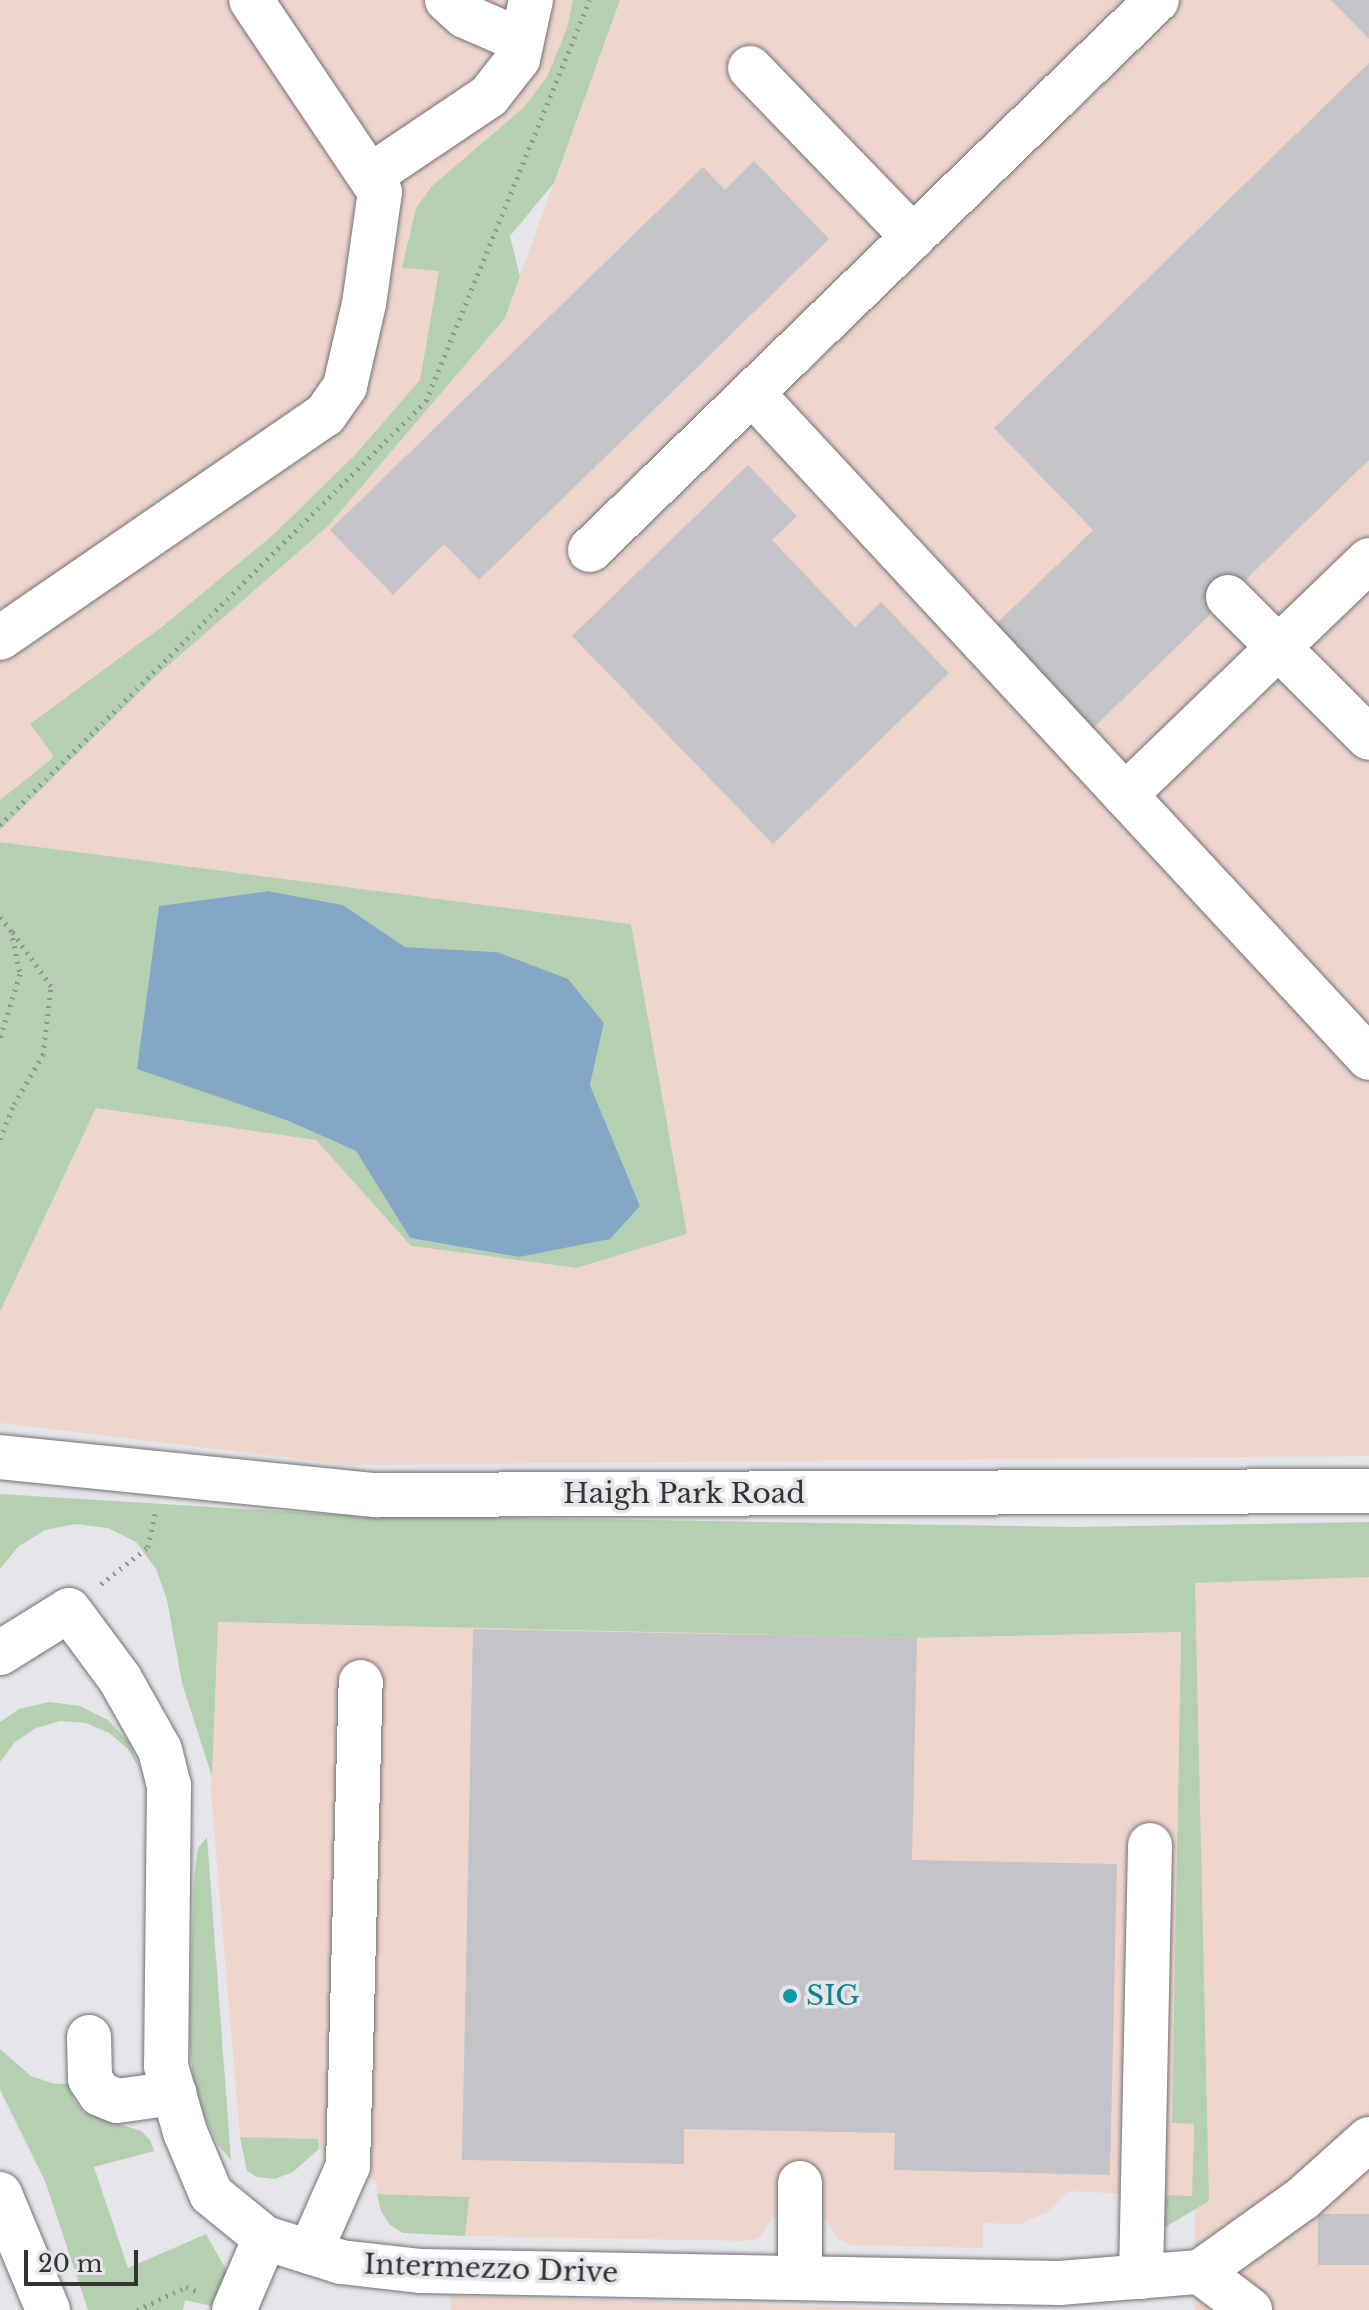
<!DOCTYPE html>
<html>
<head>
<meta charset="utf-8">
<style>
	body { margin:0 }
	#map { position:relative; width:1369px; height:2310px; overflow:hidden; background:#e6e5ea; font-family:"Libre Baskerville",serif }
	div>[style] { position:absolute }
	[style*='--x'] { left:calc(var(--x)*1px); top:calc(var(--y)*1px); width:calc(var(--w)*1px); rotate:calc(var(--a)*1deg) }
	.industrial>* { inset:0; background:#efd6cd; transform-origin:0 0 }
	.green>* { inset:0; background:#b5d0b1 }
	.water>* { inset:0; background:#85a7c6 }
	.building>* { inset:0; background:#c4c3c8; transform-origin:0 0 }
	.path>* { height:5px; margin-top:-2.5px; transform-origin:0; background:repeating-linear-gradient(90deg,#939295 0 2px,transparent 0 8px) }
	.roads { filter:drop-shadow(0 0 2px #727175) drop-shadow(0 0 2px #727175) }
	.minor>* { height:44px; margin:-22px; padding:0 22px; transform-origin:22px; border-radius:22px; background:#fff }
	.dots>* { width:22px; height:22px; translate:-50% -50%; box-sizing:border-box; border:4px solid #e6e5ea; border-radius:50% }
	span { translate:-50% -50%; white-space:nowrap; text-align:center; line-height:1.15; -webkit-text-stroke:7px #e6e5ea; paint-order:stroke }
	.street-label { font-size:28px; color:#343435 }
	.culture-label { font-size:28px; color:#0d838f }
	.left { translate:0 -50%; text-align:left }
	.scale { position:absolute; left:24px; top:2250px; width:114px; height:36px; box-sizing:border-box; border:4px solid #343435; border-top:0; padding-left:10px; font-size:24px; line-height:28px; white-space:nowrap; color:#343435; -webkit-text-stroke:6px #e6e5ea; paint-order:stroke }
</style>
</head>
<body>
<div id="map">
	<div class="industrial">
		<i style="clip-path:polygon(0 0,602px 0,466px 325px,317px 509px,0 819px)"></i>
		<i style="clip-path:polygon(620px 0,1369px 0,1369px 1456px,350px 1465px,0 1423px,0 1312px,96px 1108px,316px 1140px,411px 1246px,577px 1268px,687px 1234px,631px 924px,0 842px,0 830px,154px 678px,328px 526px,505px 318px)"></i>
		<i style="left:1369px;top:1577px;width:733px;height:174px;rotate:90deg"></i>
		<i style="clip-path:polygon(218px 1622px,917px 1638px,1181px 1632px,1172px 2123px,1194px 2123px,1192px 2197px,1068px 2191px,1049px 2211px,1020px 2224px,983px 2223px,983px 2248px,851px 2245px,838px 2239px,825px 2218px,773px 2217px,758px 2239px,745px 2241px,465px 2236px,468px 2197px,377px 2194px,376px 2181px,319px 2149px,317px 2139px,240px 2137px,211px 1791px)"></i>
		<i style="clip-path:polygon(451px 2296px,948px 2310px,451px 2310px)"></i>
	</div>
	<div class="green">
		<i style="clip-path:polygon(573px 0,620px 0,554px 183px,510px 236px,520px 277px,505px 318px,328px 526px,154px 678px,0 830px,0 800px,54px 757px,30px 724px,163px 626px,273px 535px,355px 455px,420px 380px,439px 271px,402px 268px,416px 208px,432px 186px,523px 108px,547px 77px,567px 28px)"></i>
		<i style="clip-path:polygon(evenodd,0 842px,631px 924px,687px 1234px,577px 1268px,411px 1246px,316px 1140px,96px 1108px,0 1312px,0 842px,268px 891px,343px 905px,405px 947px,497px 952px,604px 1023px,590px 1085px,640px 1206px,519px 1257px,410px 1238px,356px 1151px,286px 1120px,159px 906px,268px 891px)"></i>
		<i style="clip-path:polygon(0 1494px,342px 1515px,1074px 1527px,1369px 1522px,1369px 1577px,1195px 1583px,1209px 2201px,1162px 2229px,1165px 2195px,1192px 2196px,1194px 2124px,1172px 2123px,1181px 1632px,917px 1638px,218px 1622px,212px 1777px,182px 1683px,167px 1600px,156px 1569px,136px 1542px,108px 1528px,76px 1524px,45px 1530px,18px 1547px,0 1569px)"></i>
		<i style="clip-path:polygon(49px 1702px,80px 1706px,108px 1720px,129px 1742px,141px 1771px,128px 1749px,109px 1733px,86px 1723px,60px 1721px,36px 1728px,15px 1742px,0 1762px,0 1722px,19px 1709px)"></i>
		<i style="clip-path:polygon(207px 1837px,231px 2160px,218px 2145px,204px 2115px,193px 2077px,189px 2037px,194px 1877px,198px 1848px)"></i>
		<i style="clip-path:polygon(0 2049px,31px 2076px,55px 2084px,71px 2083px,73px 2099px,83px 2112px,141px 2131px,150px 2140px,154px 2151px,94px 2167px,128px 2268px,206px 2234px,228px 2273px,216px 2307px,185px 2300px,183px 2310px,88px 2310px,45px 2181px,0 2090px)"></i>
		<i style="clip-path:polygon(240px 2137px,318px 2139px,319px 2149px,293px 2172px,275px 2179px,257px 2177px,247px 2171px)"></i>
		<i style="clip-path:polygon(377px 2194px,469px 2197px,465px 2236px,403px 2233px,390px 2225px,381px 2211px)"></i>
	</div>
	<div class="water">
		<i style="clip-path:polygon(268px 891px,343px 905px,405px 947px,497px 952px,568px 979px,604px 1023px,590px 1085px,640px 1206px,610px 1239px,519px 1257px,410px 1238px,356px 1151px,286px 1120px,137px 1069px,159px 906px)"></i>
	</div>
	<div class="building">
		<i style="clip-path:polygon(1331px 0,1369px 0,1369px 39px)"></i>
		<i style="clip-path:polygon(1369px 63px,1369px 460px,1088px 733px,989px 631px,1093px 530px,994px 428px)"></i>
		<i style="clip-path:polygon(754px 161px,829px 239px,479px 580px,444px 544px,393px 595px,330px 530px,703px 167px,725px 190px)"></i>
		<i style="clip-path:polygon(748px 465px,797px 516px,772px 540px,855px 627px,881px 602px,949px 673px,773px 844px,572px 636px)"></i>
		<i style="clip-path:polygon(473px 1629px,917px 1638px,912px 1860px,1117px 1864px,1110px 2175px,894px 2170px,895px 2133px,684px 2129px,684px 2164px,462px 2160px)"></i>
		<i style="left:1369px;top:2214px;width:51px;height:51px;rotate:90deg"></i>
	</div>
	<div class="path">
		<i style="--x:0;--y:825;--w:601;--a:-44.87"></i>
		<i style="--x:426;--y:401;--w:433;--a:-67.8"></i>
		<i style="--x:0;--y:917;--w:17;--a:50"></i>
		<i style="--x:11;--y:930;--w:45;--a:78.4"></i>
		<i style="--x:20;--y:974;--w:67;--a:107.4"></i>
		<i style="--x:0;--y:1139;--w:38;--a:-68"></i>
		<i style="--x:14;--y:1104;--w:57;--a:-59.4"></i>
		<i style="--x:43;--y:1055;--w:69;--a:-83.4"></i>
		<i style="--x:51;--y:986;--w:69;--a:-125.5"></i>
		<i style="--x:101;--y:1584;--w:60;--a:-38.2"></i>
		<i style="--x:148;--y:1547;--w:34;--a:-78"></i>
		<i style="--x:137;--y:2310;--w:54;--a:-25.1"></i>
		<i style="--x:186;--y:2287;--w:13;--a:23"></i>
	</div>
	<div class="roads">
		<div class="minor">
			<i style="--x:447;--y:0;--w:24;--a:42"></i>
			<i style="--x:465;--y:16;--w:62;--a:23.7"></i>
			<i style="--x:750;--y:68;--w:235;--a:46"></i>
			<i style="--x:370;--y:176;--w:143;--a:-33.9"></i>
			<i style="--x:489;--y:96;--w:47;--a:-51.9"></i>
			<i style="--x:518;--y:59;--w:60;--a:-77.6"></i>
			<i style="--x:752;--y:393;--w:907;--a:47.14"></i>
			<i style="--x:590;--y:550;--w:790;--a:-44.13"></i>
			<i style="--x:1228;--y:597;--w:199;--a:45"></i>
			<i style="--x:0;--y:638;--w:394;--a:-34.5"></i>
			<i style="--x:325;--y:415;--w:35;--a:-55"></i>
			<i style="--x:345;--y:386;--w:84;--a:-77"></i>
			<i style="--x:364;--y:304;--w:113;--a:-81.9"></i>
			<i style="--x:380;--y:192;--w:231;--a:-123.9"></i>
			<i style="--x:1125;--y:795;--w:339;--a:-43.9"></i>
			<i style="--x:0;--y:1457;--w:379;--a:5.8"></i>
			<i style="--x:377;--y:1495;--w:992;--a:-0.23"></i>
			<i style="--x:0;--y:1653;--w:81;--a:-31.9"></i>
			<i style="--x:69;--y:1610;--w:86;--a:53.5"></i>
			<i style="--x:120;--y:1679;--w:81;--a:60.6"></i>
			<i style="--x:160;--y:1750;--w:36;--a:76"></i>
			<i style="--x:169;--y:1785;--w:281;--a:90.6"></i>
			<i style="--x:166;--y:2066;--w:69;--a:73.9"></i>
			<i style="--x:185;--y:2132;--w:67;--a:67.2"></i>
			<i style="--x:211;--y:2194;--w:70;--a:39.2"></i>
			<i style="--x:265;--y:2238;--w:80;--a:17.5"></i>
			<i style="--x:341;--y:2262;--w:81;--a:6.4"></i>
			<i style="--x:421;--y:2271;--w:638;--a:1.08"></i>
			<i style="--x:1059;--y:2283;--w:141;--a:-4.5"></i>
			<i style="--x:89;--y:2037;--w:42;--a:88.6"></i>
			<i style="--x:90;--y:2079;--w:18;--a:56"></i>
			<i style="--x:100;--y:2094;--w:18;--a:22"></i>
			<i style="--x:117;--y:2101;--w:58;--a:-8"></i>
			<i style="--x:0;--y:2194;--w:126;--a:67.5"></i>
			<i style="--x:310;--y:2252;--w:94;--a:-66.2"></i>
			<i style="--x:348;--y:2166;--w:484;--a:-88.5"></i>
			<i style="--x:1200;--y:2272;--w:125;--a:-35.6"></i>
			<i style="--x:1302;--y:2199;--w:90;--a:-41.8"></i>
			<i style="--x:1200;--y:2272;--w:63;--a:37.2"></i>
			<i style="--x:1141;--y:2277;--w:432;--a:-88.8"></i>
			<i style="--x:800;--y:2278;--w:95;--a:-90"></i>
			<i style="--x:234;--y:2310;--w:78;--a:-66.7"></i>
		</div>
	</div>
	<div class="dots">
		<i style="left:790px;top:1996px;background:#0f9aa8"></i>
	</div>
	<div class="street-label">
		<span style="left:684px;top:1494px">Haigh Park Road</span>
		<span style="left:491px;top:2269px;rotate:2deg">Intermezzo Drive</span>
	</div>
	<div class="culture-label">
		<span class="left" style="left:806px;top:1996px">SIG</span>
	</div>
	<div class="scale">20 m</div>
</div>
</body>
</html>
